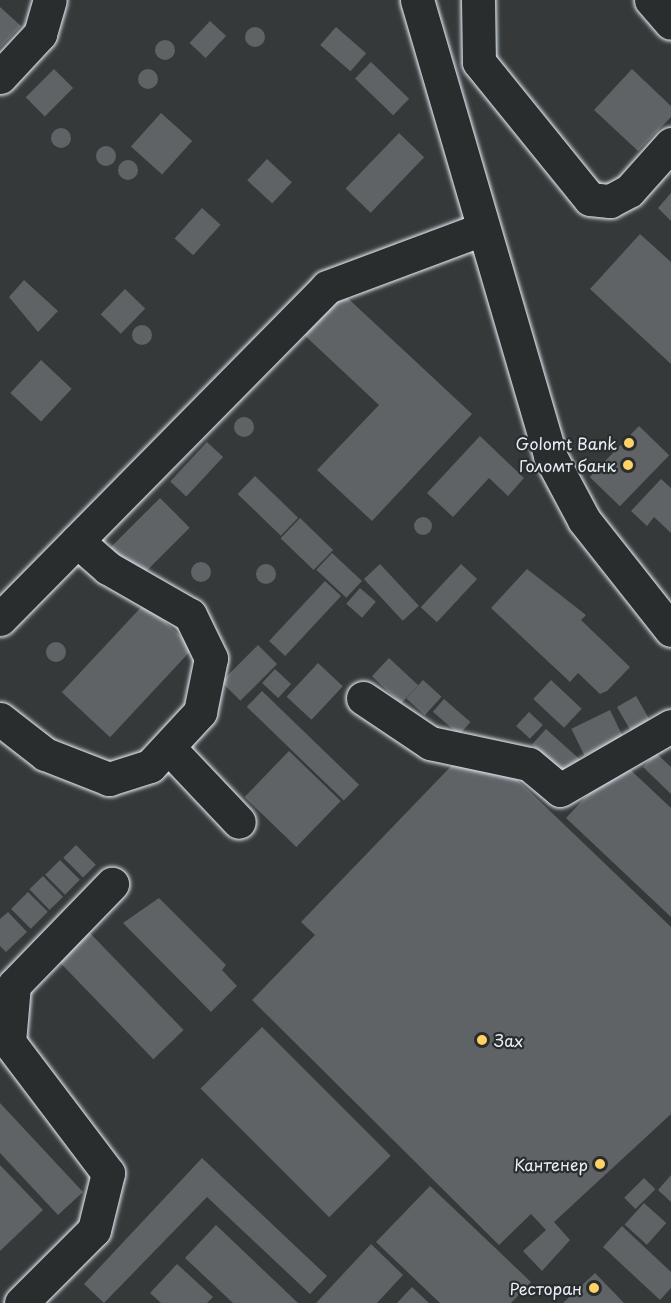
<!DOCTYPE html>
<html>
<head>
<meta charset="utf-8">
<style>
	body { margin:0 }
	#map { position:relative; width:671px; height:1303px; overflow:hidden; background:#35393a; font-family:"Playpen Sans",sans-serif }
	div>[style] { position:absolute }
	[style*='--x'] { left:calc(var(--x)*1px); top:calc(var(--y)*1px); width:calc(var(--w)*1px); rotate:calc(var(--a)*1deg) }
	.building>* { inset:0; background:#5f6365; transform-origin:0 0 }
	.round { border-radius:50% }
	.roads { filter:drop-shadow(0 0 2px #e8f1f8) drop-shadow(0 0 2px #e8f1f8) }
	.minor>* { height:33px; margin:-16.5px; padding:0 16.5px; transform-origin:16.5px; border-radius:16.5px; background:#2a2d2e }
	.dots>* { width:16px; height:16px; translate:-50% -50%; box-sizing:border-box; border:3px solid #2a2d2e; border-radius:50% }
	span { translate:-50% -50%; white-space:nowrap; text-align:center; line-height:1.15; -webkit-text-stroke:4.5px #2a2d2e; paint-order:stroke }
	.poi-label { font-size:16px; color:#e8f1f8 }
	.right { translate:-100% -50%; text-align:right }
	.left { translate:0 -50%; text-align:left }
</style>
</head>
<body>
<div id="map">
	<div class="building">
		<i style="clip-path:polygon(0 7px,21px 26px,0 48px)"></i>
		<i style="left:210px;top:21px;width:22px;height:30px;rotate:43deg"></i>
		<i class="round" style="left:245px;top:27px;width:20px;height:20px"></i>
		<i style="left:336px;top:27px;width:40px;height:24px;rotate:41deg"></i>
		<i class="round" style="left:155px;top:40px;width:20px;height:20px"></i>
		<i style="left:371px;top:62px;width:53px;height:23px;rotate:44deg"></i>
		<i class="round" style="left:138px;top:69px;width:20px;height:20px"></i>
		<i style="left:54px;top:69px;width:27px;height:40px;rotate:45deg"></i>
		<i style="clip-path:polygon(632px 69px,671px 106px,671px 117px,638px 151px,594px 110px)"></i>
		<i style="left:161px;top:113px;width:42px;height:45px;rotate:42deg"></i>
		<i class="round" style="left:51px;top:128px;width:20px;height:20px"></i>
		<i style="left:399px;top:133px;width:35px;height:77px;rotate:44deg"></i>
		<i class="round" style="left:96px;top:146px;width:20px;height:20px"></i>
		<i style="left:267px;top:159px;width:34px;height:29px;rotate:43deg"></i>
		<i class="round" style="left:118px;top:160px;width:20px;height:20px"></i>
		<i style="clip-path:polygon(671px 193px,671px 221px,658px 208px)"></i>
		<i style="left:202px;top:208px;width:25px;height:41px;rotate:42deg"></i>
		<i style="clip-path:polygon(640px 234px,671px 262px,671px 364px,590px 289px)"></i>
		<i style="clip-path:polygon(24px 280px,58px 311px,38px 332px,9px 297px)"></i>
		<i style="left:125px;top:289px;width:28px;height:35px;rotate:44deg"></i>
		<i style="clip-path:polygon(339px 290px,472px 414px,372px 521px,317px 470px,379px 405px,301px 332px)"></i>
		<i class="round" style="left:132px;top:325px;width:20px;height:20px"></i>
		<i style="left:41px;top:360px;width:42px;height:45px;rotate:43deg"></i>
		<i class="round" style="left:234px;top:417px;width:20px;height:20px"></i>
		<i style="left:639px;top:426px;width:42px;height:71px;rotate:44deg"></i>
		<i style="clip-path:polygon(480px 436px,524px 478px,508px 496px,489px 478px,453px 517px,427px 493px)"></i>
		<i style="left:207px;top:442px;width:22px;height:54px;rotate:43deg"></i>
		<i style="left:255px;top:476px;width:60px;height:25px;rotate:44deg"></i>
		<i style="clip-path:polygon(661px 479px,671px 488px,671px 533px,654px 517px,647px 526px,631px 511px)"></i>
		<i style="left:160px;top:498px;width:42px;height:76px;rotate:45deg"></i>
		<i class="round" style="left:414px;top:517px;width:18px;height:18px"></i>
		<i style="left:300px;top:518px;width:46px;height:28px;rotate:44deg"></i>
		<i style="left:332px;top:553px;width:41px;height:23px;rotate:43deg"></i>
		<i class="round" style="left:191px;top:562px;width:20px;height:20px"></i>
		<i class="round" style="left:256px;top:564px;width:20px;height:20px"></i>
		<i style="left:380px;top:564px;width:57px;height:22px;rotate:47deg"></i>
		<i style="left:461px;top:564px;width:22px;height:59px;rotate:43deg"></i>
		<i style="clip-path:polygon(527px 569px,586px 615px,581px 620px,630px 667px,607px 691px,600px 694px,578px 673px,570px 682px,491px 608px)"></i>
		<i style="left:325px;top:581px;width:22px;height:82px;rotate:43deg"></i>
		<i style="left:360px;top:588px;width:21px;height:21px;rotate:41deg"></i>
		<i style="left:145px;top:603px;width:66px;height:122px;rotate:43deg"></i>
		<i class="round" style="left:46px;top:642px;width:20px;height:20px"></i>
		<i style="left:258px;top:645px;width:27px;height:52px;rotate:45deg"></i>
		<i style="left:389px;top:658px;width:40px;height:25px;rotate:43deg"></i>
		<i style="left:318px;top:663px;width:34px;height:46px;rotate:43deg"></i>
		<i style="left:275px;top:669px;width:22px;height:19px;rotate:43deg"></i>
		<i style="left:423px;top:680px;width:25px;height:25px;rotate:42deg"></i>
		<i style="left:551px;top:680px;width:42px;height:26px;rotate:43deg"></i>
		<i style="left:262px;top:691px;width:135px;height:22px;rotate:44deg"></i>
		<i style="left:636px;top:696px;width:30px;height:22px;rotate:60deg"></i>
		<i style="left:444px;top:699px;width:35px;height:17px;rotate:41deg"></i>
		<i style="left:610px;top:710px;width:30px;height:43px;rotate:64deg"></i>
		<i style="left:529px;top:712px;width:19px;height:19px;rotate:43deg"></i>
		<i style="left:546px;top:729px;width:46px;height:21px;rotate:42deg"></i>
		<i style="left:289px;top:751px;width:72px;height:64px;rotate:44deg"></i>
		<i style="clip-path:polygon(656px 753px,671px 767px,671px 794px,643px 767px)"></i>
		<i style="clip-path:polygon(459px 758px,503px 766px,671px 927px,671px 1114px,554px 1222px,570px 1240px,542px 1271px,523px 1251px,546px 1230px,531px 1214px,499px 1245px,252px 1000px,315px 935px,301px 922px)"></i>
		<i style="clip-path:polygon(620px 760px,671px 808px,671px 917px,566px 818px)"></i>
		<i style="left:76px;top:845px;width:28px;height:18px;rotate:45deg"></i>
		<i style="left:60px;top:860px;width:28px;height:21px;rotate:45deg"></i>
		<i style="left:43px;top:876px;width:29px;height:19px;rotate:46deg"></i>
		<i style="left:28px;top:892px;width:28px;height:24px;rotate:45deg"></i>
		<i style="clip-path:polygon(159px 898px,226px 965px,222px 970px,237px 986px,211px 1012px,123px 923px)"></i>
		<i style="clip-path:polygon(8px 912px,27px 932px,6px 952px,0 946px,0 919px)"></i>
		<i style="left:87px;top:930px;width:139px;height:42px;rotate:46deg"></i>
		<i style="left:262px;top:1027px;width:182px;height:87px;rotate:45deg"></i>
		<i style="clip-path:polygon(0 1103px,83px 1192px,58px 1215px,0 1153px)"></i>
		<i style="clip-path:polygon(202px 1158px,327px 1276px,310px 1294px,207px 1197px,104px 1303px,84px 1284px)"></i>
		<i style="clip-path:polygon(0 1165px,43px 1210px,0 1251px)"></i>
		<i style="clip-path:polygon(671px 1175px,671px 1202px,658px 1190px)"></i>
		<i style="left:644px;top:1178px;width:16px;height:28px;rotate:45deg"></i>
		<i style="clip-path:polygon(430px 1186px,531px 1282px,511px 1303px,440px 1303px,376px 1242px)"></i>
		<i style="left:644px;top:1203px;width:30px;height:29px;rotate:42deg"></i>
		<i style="clip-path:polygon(216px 1225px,298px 1303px,233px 1303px,185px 1258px)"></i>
		<i style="clip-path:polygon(622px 1226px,671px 1272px,671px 1288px,660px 1300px,603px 1247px)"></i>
		<i style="clip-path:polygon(371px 1244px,403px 1275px,377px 1303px,316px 1303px)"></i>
		<i style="clip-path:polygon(177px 1264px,213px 1297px,207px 1303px,161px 1303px,150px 1293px)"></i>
		<i style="clip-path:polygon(595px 1273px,624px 1303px,563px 1303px)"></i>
		<i style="clip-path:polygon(412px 1287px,429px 1303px,397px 1303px)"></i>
	</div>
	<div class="roads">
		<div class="minor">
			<i style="--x:417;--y:0;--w:475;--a:73.7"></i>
			<i style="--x:550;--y:456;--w:72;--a:62"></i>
			<i style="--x:584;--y:520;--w:140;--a:51.7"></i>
			<i style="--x:478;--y:0;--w:62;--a:89.1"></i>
			<i style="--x:479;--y:62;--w:176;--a:51"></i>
			<i style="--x:590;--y:199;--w:20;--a:6"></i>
			<i style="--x:610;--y:201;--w:21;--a:-28"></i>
			<i style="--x:629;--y:191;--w:63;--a:-48.2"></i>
			<i style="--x:651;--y:0;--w:30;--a:49"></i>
			<i style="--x:0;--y:77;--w:59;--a:-47.1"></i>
			<i style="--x:40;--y:34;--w:35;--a:-74"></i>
			<i style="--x:0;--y:619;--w:466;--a:-45.4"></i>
			<i style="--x:327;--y:287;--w:165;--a:-20.5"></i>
			<i style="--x:363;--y:698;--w:81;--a:33.9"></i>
			<i style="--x:430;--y:743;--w:101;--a:12"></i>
			<i style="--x:529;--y:764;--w:40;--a:40"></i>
			<i style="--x:560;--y:790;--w:128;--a:-30"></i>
			<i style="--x:0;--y:719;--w:57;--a:37.9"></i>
			<i style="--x:45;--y:754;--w:69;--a:21.3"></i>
			<i style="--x:109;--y:779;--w:43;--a:-17.6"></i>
			<i style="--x:150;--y:766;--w:74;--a:-47.2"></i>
			<i style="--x:200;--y:712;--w:55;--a:-78.5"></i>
			<i style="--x:211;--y:658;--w:48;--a:-116"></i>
			<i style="--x:190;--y:615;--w:95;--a:-150.2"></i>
			<i style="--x:108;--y:568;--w:41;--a:-138.9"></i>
			<i style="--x:170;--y:749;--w:100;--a:46.6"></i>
			<i style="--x:21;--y:1303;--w:103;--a:-45"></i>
			<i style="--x:94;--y:1230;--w:59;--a:-76.2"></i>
			<i style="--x:108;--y:1173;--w:164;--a:-127.1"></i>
			<i style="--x:9;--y:1042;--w:57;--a:-85"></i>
			<i style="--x:14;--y:985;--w:141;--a:-45.9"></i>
		</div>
	</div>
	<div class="dots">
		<i style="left:629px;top:443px;background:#ffd166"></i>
		<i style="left:628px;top:465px;background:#ffd166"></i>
		<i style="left:482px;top:1040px;background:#ffd166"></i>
		<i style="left:600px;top:1164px;background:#ffd166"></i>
		<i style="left:594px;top:1288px;background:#ffd166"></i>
	</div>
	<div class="poi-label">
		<span class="right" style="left:617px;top:443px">Golomt Bank</span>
		<span class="right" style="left:616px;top:465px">Голомт банк</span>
		<span class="left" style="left:494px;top:1040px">Зах</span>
		<span class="right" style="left:588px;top:1164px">Кантенер</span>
		<span class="right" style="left:582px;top:1288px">Ресторан</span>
	</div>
</div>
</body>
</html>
